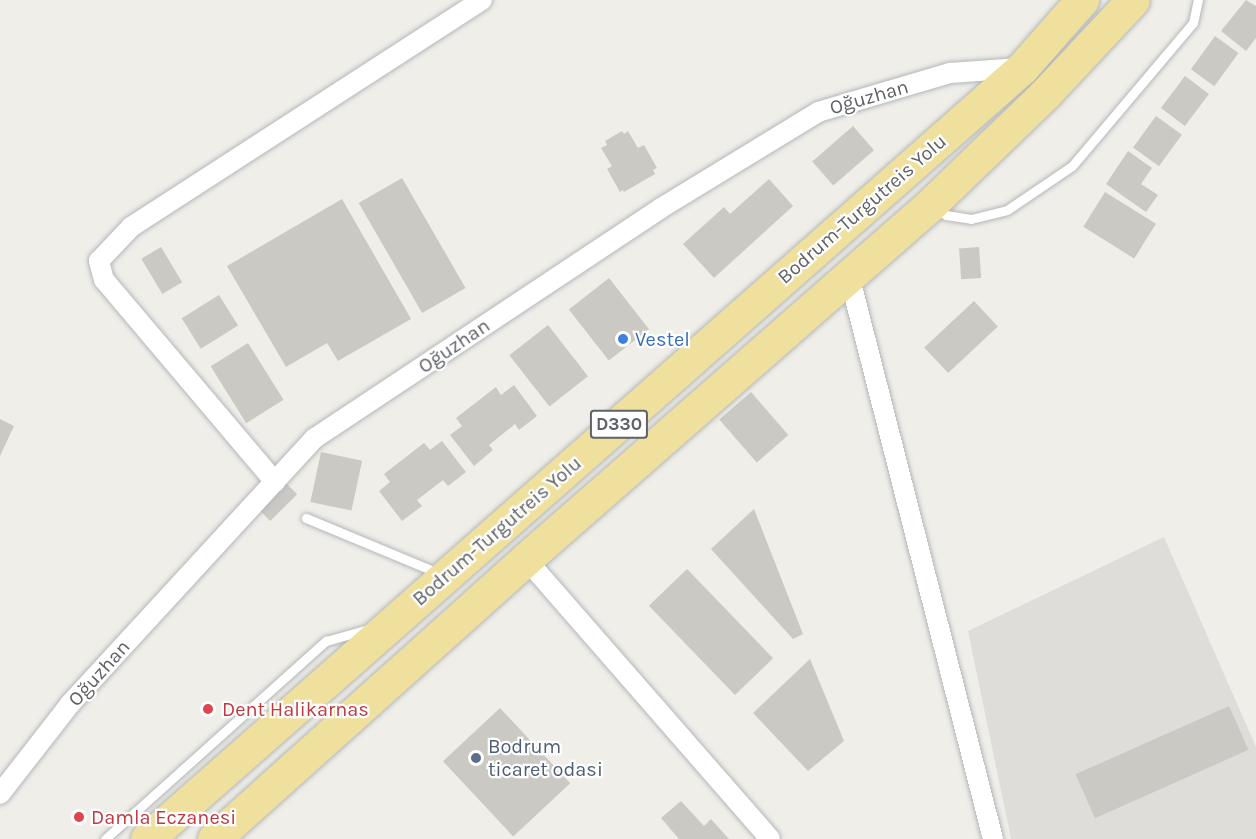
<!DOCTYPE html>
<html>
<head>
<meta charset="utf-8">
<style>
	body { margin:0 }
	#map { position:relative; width:1256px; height:839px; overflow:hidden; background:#efeee8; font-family:Karla,sans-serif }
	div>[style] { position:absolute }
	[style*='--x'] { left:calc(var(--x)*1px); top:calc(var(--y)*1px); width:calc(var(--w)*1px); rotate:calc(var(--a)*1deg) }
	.industrial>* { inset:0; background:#deddd9 }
	.building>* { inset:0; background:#cbc9c4; transform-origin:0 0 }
	.roads { filter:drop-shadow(0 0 2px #b4b7ba) drop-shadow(0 0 2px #b4b7ba) }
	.lane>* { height:9px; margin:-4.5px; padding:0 4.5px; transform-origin:4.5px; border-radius:4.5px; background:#fff }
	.street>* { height:20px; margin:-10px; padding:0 10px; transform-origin:10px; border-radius:10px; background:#fff }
	.highway>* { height:33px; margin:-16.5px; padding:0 16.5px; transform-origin:16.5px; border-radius:16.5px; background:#f0e09d }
	.dots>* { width:16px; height:16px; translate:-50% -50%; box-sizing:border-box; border:3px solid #fff; border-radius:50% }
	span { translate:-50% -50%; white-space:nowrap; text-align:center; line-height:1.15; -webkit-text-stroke:4.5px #fff; paint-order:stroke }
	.shield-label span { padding:2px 4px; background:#fff; border:2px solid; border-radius:4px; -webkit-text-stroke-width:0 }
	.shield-label { font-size:18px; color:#5f6266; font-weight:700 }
	.street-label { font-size:20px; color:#5f6266 }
	.shop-label { font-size:20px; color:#366cbe }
	.left { translate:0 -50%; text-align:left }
	.health-label { font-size:20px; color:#be3a42 }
	.service-label { font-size:20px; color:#4e5e75 }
</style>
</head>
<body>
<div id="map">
	<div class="industrial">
		<i style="clip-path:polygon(1164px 537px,1256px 747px,1256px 839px,1011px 839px,968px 631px)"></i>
	</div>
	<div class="building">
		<i style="clip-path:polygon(1246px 0,1256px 6px,1256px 38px,1246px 51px,1221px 31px)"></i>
		<i style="left:1215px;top:36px;width:29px;height:41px;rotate:36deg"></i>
		<i style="left:1185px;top:76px;width:30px;height:40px;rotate:37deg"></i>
		<i style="left:1156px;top:116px;width:32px;height:39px;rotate:36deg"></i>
		<i style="left:853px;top:126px;width:32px;height:54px;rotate:49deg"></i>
		<i style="clip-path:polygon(622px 131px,624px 134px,628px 131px,638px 148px,644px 145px,657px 168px,653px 170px,655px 174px,624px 192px,623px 190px,620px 192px,607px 169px,612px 166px,601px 148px,607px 145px,605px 141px)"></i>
		<i style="clip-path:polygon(1128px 151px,1152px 168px,1141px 184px,1158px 195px,1146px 212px,1106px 184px)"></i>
		<i style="left:402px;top:178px;width:127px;height:50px;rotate:60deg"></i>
		<i style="clip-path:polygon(769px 179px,793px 206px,714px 278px,683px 244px,724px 207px,730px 214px)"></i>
		<i style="left:1105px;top:192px;width:60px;height:41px;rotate:32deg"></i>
		<i style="clip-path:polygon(342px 199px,411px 319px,338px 361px,327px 343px,286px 367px,227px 266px)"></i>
		<i style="left:161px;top:247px;width:41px;height:23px;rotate:59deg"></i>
		<i style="left:979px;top:247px;width:31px;height:20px;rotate:86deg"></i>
		<i style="left:609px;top:278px;width:65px;height:51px;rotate:52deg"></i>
		<i style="left:219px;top:295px;width:36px;height:44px;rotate:58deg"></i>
		<i style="left:974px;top:301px;width:35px;height:68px;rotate:47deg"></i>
		<i style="left:548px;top:325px;width:65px;height:49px;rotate:52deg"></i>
		<i style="left:248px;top:343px;width:67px;height:44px;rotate:58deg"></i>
		<i style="clip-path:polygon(514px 385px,537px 416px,519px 430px,515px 424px,489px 445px,493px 450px,474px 466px,450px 435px,462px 426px,456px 418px,496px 387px,501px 395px)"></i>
		<i style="left:751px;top:392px;width:57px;height:42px;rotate:49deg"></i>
		<i style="clip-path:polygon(0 419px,14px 426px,0 456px)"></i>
		<i style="clip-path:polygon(442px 441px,466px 472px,448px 486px,443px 480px,417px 500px,422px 506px,402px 521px,379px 491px,390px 482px,384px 474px,424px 443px,430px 450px)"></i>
		<i style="left:321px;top:452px;width:42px;height:51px;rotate:12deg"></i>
		<i style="left:283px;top:480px;width:20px;height:38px;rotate:45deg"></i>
		<i style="clip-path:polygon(754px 509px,803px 634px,793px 639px,711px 549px)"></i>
		<i style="left:687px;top:569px;width:124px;height:53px;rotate:46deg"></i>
		<i style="clip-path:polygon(810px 659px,844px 741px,808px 771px,753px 713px)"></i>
		<i style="left:1229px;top:706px;width:48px;height:168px;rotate:66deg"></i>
		<i style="left:500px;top:708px;width:103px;height:78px;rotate:47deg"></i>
		<i style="clip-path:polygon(681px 801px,704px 826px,711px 819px,729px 839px,679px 839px,661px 818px)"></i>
	</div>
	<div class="roads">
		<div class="lane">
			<i style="--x:933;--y:208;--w:15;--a:28"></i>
			<i style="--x:946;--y:215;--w:25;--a:9"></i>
			<i style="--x:971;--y:219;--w:37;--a:-14"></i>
			<i style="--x:1007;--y:210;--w:78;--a:-34.1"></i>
			<i style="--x:1072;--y:166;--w:187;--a:-49.8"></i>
			<i style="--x:1193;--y:23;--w:24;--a:-78"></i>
			<i style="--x:306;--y:518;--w:143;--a:22.6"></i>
			<i style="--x:105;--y:839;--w:297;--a:-41.9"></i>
			<i style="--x:326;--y:641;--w:44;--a:-15.9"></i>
		</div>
		<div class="street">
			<i style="--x:849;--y:275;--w:582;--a:75.68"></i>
			<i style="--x:275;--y:482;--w:265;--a:-130.2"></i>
			<i style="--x:104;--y:280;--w:20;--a:-105"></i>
			<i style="--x:99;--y:261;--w:47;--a:-46.7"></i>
			<i style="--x:131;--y:227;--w:418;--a:-32.9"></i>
			<i style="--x:526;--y:559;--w:371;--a:48.9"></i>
			<i style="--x:0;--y:794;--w:114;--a:-52.1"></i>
			<i style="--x:70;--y:704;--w:362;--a:-47.4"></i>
			<i style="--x:315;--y:438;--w:415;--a:-33.6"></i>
			<i style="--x:661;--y:208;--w:184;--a:-31.4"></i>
			<i style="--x:818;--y:112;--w:138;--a:-16.5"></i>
			<i style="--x:950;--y:73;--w:70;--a:-4.1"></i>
		</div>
		<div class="highway">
			<i style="--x:147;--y:839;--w:1166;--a:-41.38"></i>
			<i style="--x:1022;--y:68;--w:91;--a:-48.6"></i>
			<i style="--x:214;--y:839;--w:419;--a:-41.9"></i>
			<i style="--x:526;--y:559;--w:536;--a:-41.22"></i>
			<i style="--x:929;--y:206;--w:163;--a:-44"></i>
			<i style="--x:1046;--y:93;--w:127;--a:-46.9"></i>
		</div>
	</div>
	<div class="dots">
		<i style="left:623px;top:339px;background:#3f7fe0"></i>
		<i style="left:208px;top:709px;background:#e0444e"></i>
		<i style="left:476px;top:758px;background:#5c6f8a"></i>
		<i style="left:79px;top:817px;background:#e0444e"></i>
	</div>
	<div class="shield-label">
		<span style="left:619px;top:424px">D330</span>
	</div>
	<div class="street-label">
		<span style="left:869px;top:97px;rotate:-16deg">Oğuzhan</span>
		<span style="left:862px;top:209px;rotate:-41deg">Bodrum-Turgutreis Yolu</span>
		<span style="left:454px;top:346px;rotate:-34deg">Oğuzhan</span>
		<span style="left:497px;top:531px;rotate:-41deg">Bodrum-Turgutreis Yolu</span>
		<span style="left:99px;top:673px;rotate:-48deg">Oğuzhan</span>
	</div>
	<div class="shop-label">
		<span class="left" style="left:635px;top:339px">Vestel</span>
	</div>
	<div class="health-label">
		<span class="left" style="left:222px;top:709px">Dent Halikarnas</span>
		<span class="left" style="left:91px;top:817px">Damla Eczanesi</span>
	</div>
	<div class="service-label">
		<span class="left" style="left:488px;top:758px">Bodrum<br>ticaret odasi</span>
	</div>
</div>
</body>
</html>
